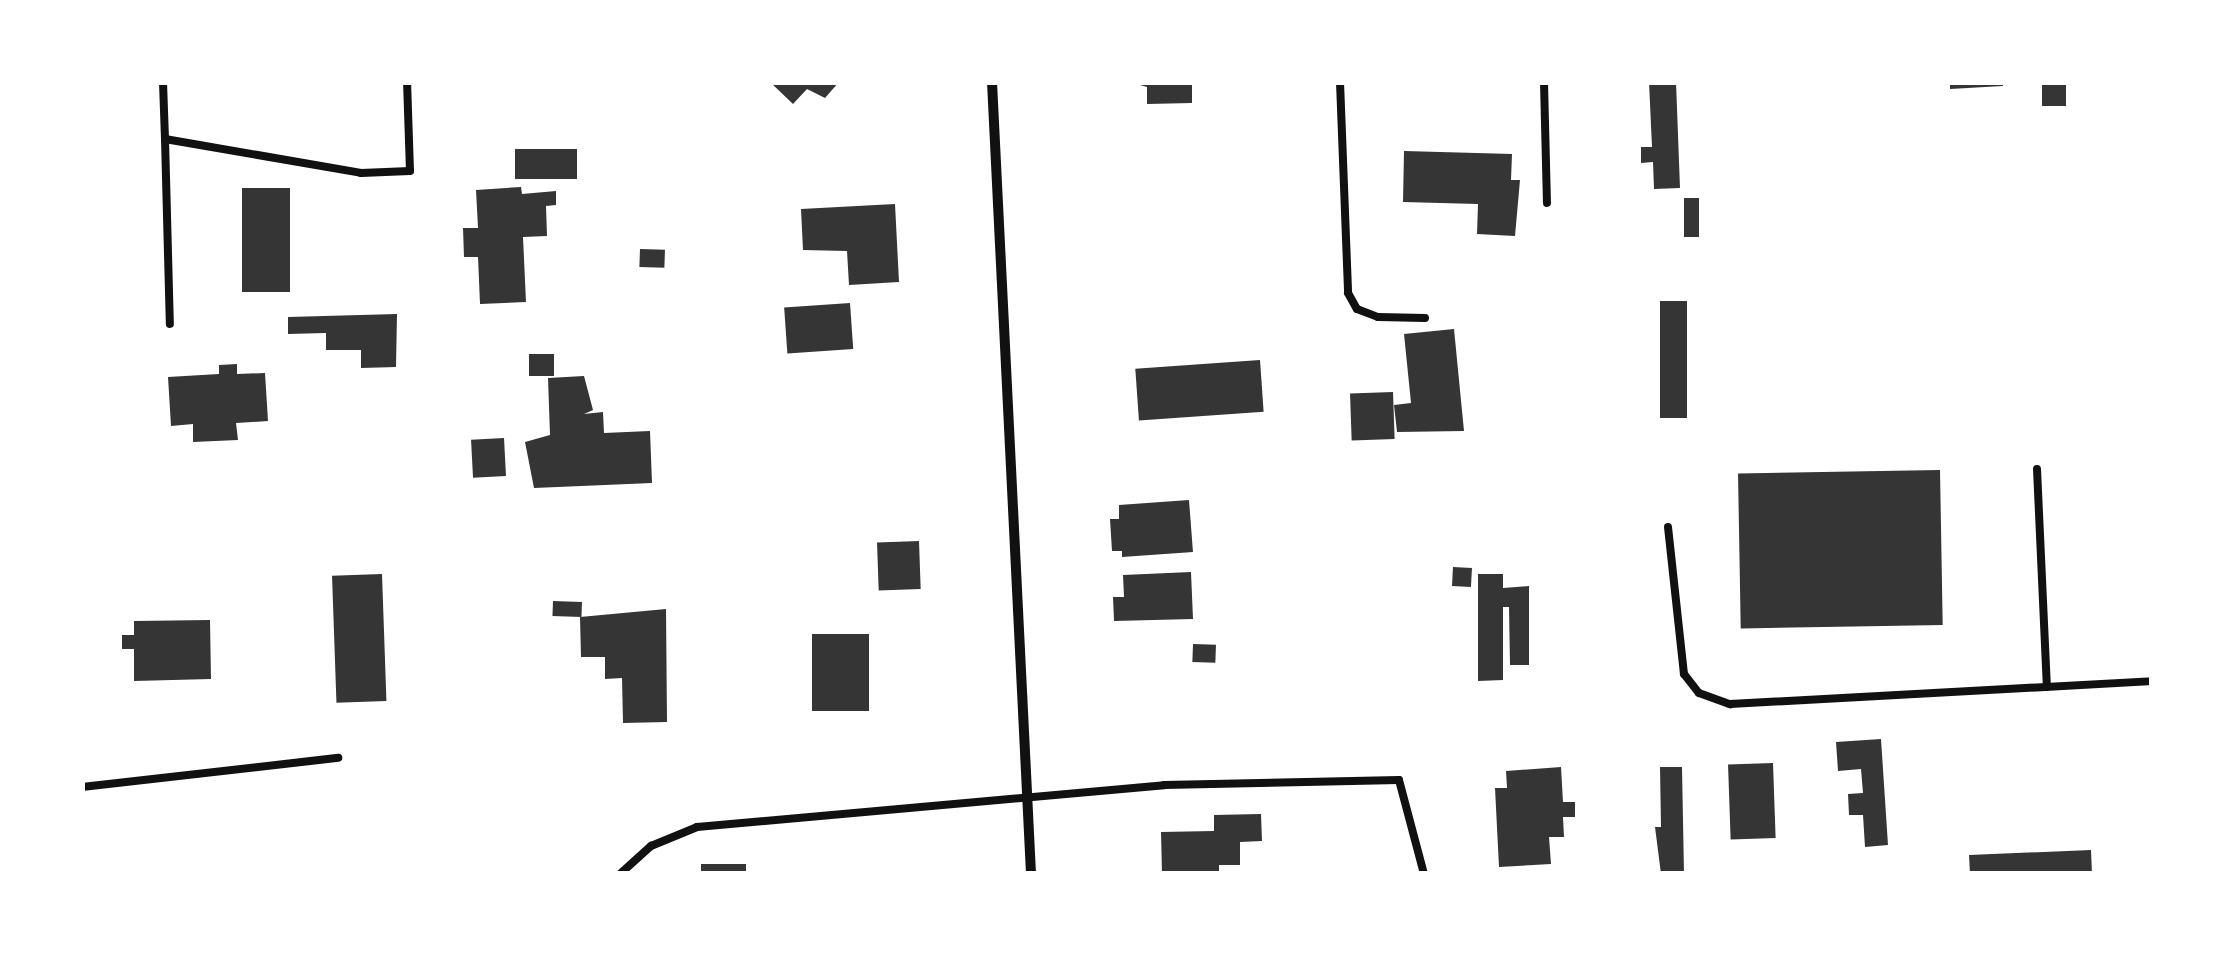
<!DOCTYPE html>
<html>
<head>
<meta charset="utf-8">
<style>
	body { margin:0 }
	#map { position:relative; width:2234px; height:956px; overflow:hidden; background:#fff; font-family:Cabin,sans-serif }
	div>[style] { position:absolute }
	[style*='--x'] { left:calc(var(--x)*1px); top:calc(var(--y)*1px); width:calc(var(--w)*1px); rotate:calc(var(--a)*1deg) }
	.building>* { inset:0; background:#353535; transform-origin:0 0 }
	.service>* { height:8px; margin:-4px; padding:0 4px; transform-origin:4px; border-radius:4px; background:#111 }
	.minor>* { height:10px; margin:-5px; padding:0 5px; transform-origin:5px; border-radius:5px; background:#111 }
	span { translate:-50% -50%; white-space:nowrap; text-align:center; line-height:1.15; -webkit-text-stroke:10px #fff; paint-order:stroke }
	.frame { position:absolute; inset:0; border:85px solid #fff; pointer-events:none }
</style>
</head>
<body>
<div id="map">
	<div class="building">
		<i style="clip-path:polygon(770px 82px,839px 82px,825px 98px,807px 89px,793px 104px)"></i>
		<i style="clip-path:polygon(1130px 82px,1192px 82px,1192px 103px,1147px 104px,1147px 87px)"></i>
		<i style="clip-path:polygon(1649px 82px,1676px 82px,1680px 188px,1654px 189px,1653px 162px,1641px 163px,1641px 147px,1652px 147px)"></i>
		<i style="clip-path:polygon(1950px 82px,2003px 82px,2003px 86px,1950px 89px)"></i>
		<i style="left:2042px;top:82px;width:24px;height:24px"></i>
		<i style="left:577px;top:149px;width:30px;height:62px;rotate:90deg"></i>
		<i style="clip-path:polygon(1404px 151px,1512px 154px,1511px 180px,1520px 180px,1515px 236px,1477px 234px,1478px 204px,1403px 202px)"></i>
		<i style="clip-path:polygon(521px 187px,522px 194px,556px 191px,556px 205px,546px 206px,547px 236px,523px 237px,526px 302px,480px 304px,478px 257px,464px 257px,463px 228px,478px 228px,476px 190px)"></i>
		<i style="left:242px;top:188px;width:48px;height:104px"></i>
		<i style="left:1684px;top:198px;width:15px;height:39px"></i>
		<i style="clip-path:polygon(895px 204px,899px 282px,849px 285px,847px 251px,803px 250px,801px 209px)"></i>
		<i style="left:640px;top:249px;width:25px;height:18px;rotate:2deg"></i>
		<i style="left:1660px;top:301px;width:27px;height:117px"></i>
		<i style="left:850px;top:303px;width:46px;height:66px;rotate:86deg"></i>
		<i style="clip-path:polygon(397px 314px,396px 367px,361px 368px,361px 350px,326px 350px,326px 333px,288px 334px,288px 317px)"></i>
		<i style="clip-path:polygon(1454px 329px,1464px 431px,1397px 432px,1394px 405px,1411px 403px,1404px 334px)"></i>
		<i style="left:554px;top:354px;width:22px;height:25px;rotate:90deg"></i>
		<i style="left:1260px;top:360px;width:52px;height:125px;rotate:86deg"></i>
		<i style="clip-path:polygon(237px 364px,237px 374px,265px 373px,268px 421px,236px 423px,238px 440px,193px 442px,193px 424px,171px 426px,168px 377px,219px 374px,219px 365px)"></i>
		<i style="clip-path:polygon(584px 376px,593px 410px,584px 414px,603px 412px,604px 433px,650px 431px,652px 483px,534px 488px,525px 442px,550px 435px,548px 378px)"></i>
		<i style="left:1393px;top:392px;width:47px;height:43px;rotate:88deg"></i>
		<i style="left:504px;top:438px;width:38px;height:33px;rotate:87deg"></i>
		<i style="left:1940px;top:470px;width:155px;height:202px;rotate:89deg"></i>
		<i style="clip-path:polygon(1189px 500px,1193px 552px,1122px 557px,1122px 551px,1112px 551px,1110px 519px,1119px 519px,1119px 505px)"></i>
		<i style="left:919px;top:541px;width:48px;height:42px;rotate:88deg"></i>
		<i style="left:1453px;top:567px;width:19px;height:19px;rotate:3deg"></i>
		<i style="clip-path:polygon(1191px 572px,1193px 619px,1114px 621px,1113px 597px,1124px 597px,1123px 575px)"></i>
		<i style="left:382px;top:574px;width:127px;height:50px;rotate:88deg"></i>
		<i style="clip-path:polygon(1478px 574px,1503px 574px,1503px 588px,1529px 586px,1529px 665px,1510px 665px,1509px 607px,1503px 607px,1503px 680px,1478px 681px)"></i>
		<i style="left:553px;top:601px;width:29px;height:15px;rotate:2deg"></i>
		<i style="clip-path:polygon(666px 609px,667px 722px,623px 723px,622px 678px,605px 679px,605px 657px,581px 657px,580px 617px)"></i>
		<i style="clip-path:polygon(210px 620px,211px 679px,134px 681px,134px 649px,122px 649px,122px 635px,134px 635px,134px 621px)"></i>
		<i style="left:812px;top:634px;width:57px;height:77px"></i>
		<i style="left:1193px;top:644px;width:23px;height:18px;rotate:2deg"></i>
		<i style="clip-path:polygon(1881px 739px,1888px 845px,1865px 847px,1863px 815px,1849px 815px,1848px 794px,1863px 793px,1861px 769px,1838px 771px,1836px 742px)"></i>
		<i style="left:1773px;top:763px;width:75px;height:45px;rotate:88deg"></i>
		<i style="clip-path:polygon(1561px 767px,1563px 802px,1575px 802px,1575px 817px,1563px 817px,1564px 837px,1549px 837px,1551px 864px,1499px 867px,1495px 788px,1507px 788px,1506px 771px)"></i>
		<i style="clip-path:polygon(1660px 767px,1682px 767px,1684px 874px,1661px 874px,1655px 827px,1661px 827px)"></i>
		<i style="clip-path:polygon(1261px 814px,1262px 841px,1240px 842px,1240px 865px,1219px 865px,1219px 874px,1162px 874px,1161px 832px,1214px 831px,1214px 815px)"></i>
		<i style="clip-path:polygon(2091px 850px,2092px 874px,1970px 874px,1969px 855px)"></i>
		<i style="left:746px;top:864px;width:10px;height:45px;rotate:90deg"></i>
	</div>
	<div class="service">
		<i style="--x:163;--y:82;--w:57;--a:88"></i>
		<i style="--x:165;--y:139;--w:199;--a:9.8"></i>
		<i style="--x:361;--y:173;--w:49;--a:-2.3"></i>
		<i style="--x:410;--y:171;--w:89;--a:-91.9"></i>
		<i style="--x:1340;--y:82;--w:211;--a:87.8"></i>
		<i style="--x:1348;--y:293;--w:18;--a:61"></i>
		<i style="--x:1357;--y:309;--w:22;--a:21"></i>
		<i style="--x:1378;--y:317;--w:47;--a:1.2"></i>
		<i style="--x:1544;--y:82;--w:121;--a:88.6"></i>
		<i style="--x:165;--y:139;--w:185;--a:88.5"></i>
		<i style="--x:2037;--y:469;--w:218;--a:87.4"></i>
		<i style="--x:1668;--y:527;--w:148;--a:83.8"></i>
		<i style="--x:1684;--y:674;--w:24;--a:52"></i>
		<i style="--x:1699;--y:693;--w:33;--a:20"></i>
		<i style="--x:1730;--y:704;--w:423;--a:-3.1"></i>
		<i style="--x:82;--y:787;--w:258;--a:-6.5"></i>
		<i style="--x:620;--y:874;--w:42;--a:-42.1"></i>
		<i style="--x:651;--y:846;--w:50;--a:-22.4"></i>
		<i style="--x:697;--y:827;--w:469;--a:-5.1"></i>
		<i style="--x:1164;--y:785;--w:235;--a:-1.2"></i>
		<i style="--x:1399;--y:780;--w:97;--a:75.1"></i>
	</div>
	<div class="minor">
		<i style="--x:992;--y:82;--w:793;--a:87.18"></i>
	</div>
	<div class="frame"></div>
</div>
</body>
</html>
